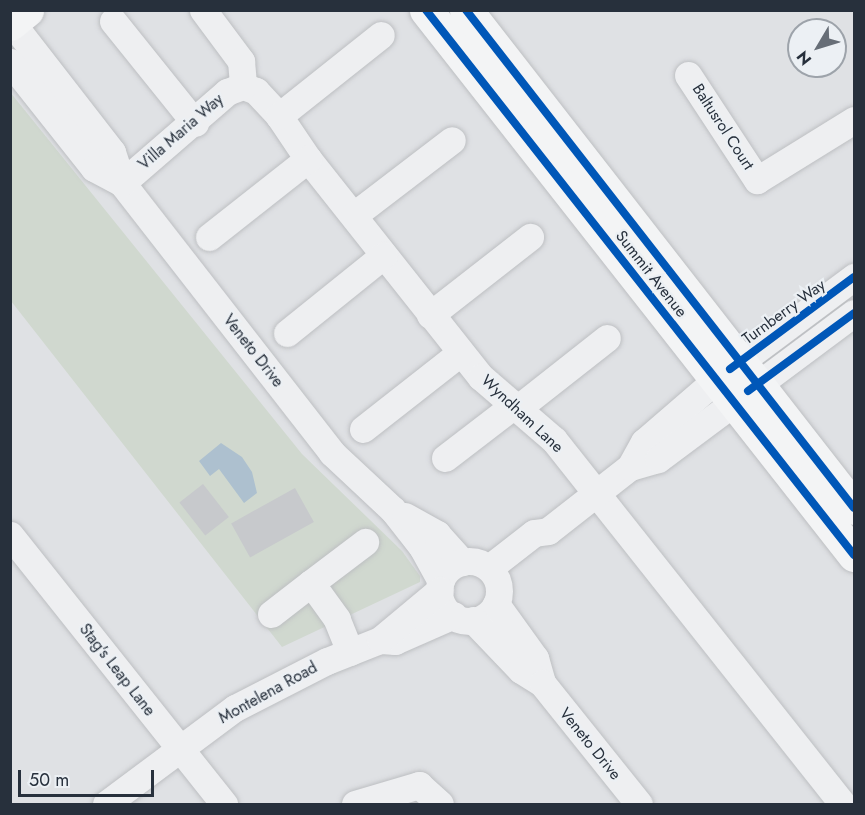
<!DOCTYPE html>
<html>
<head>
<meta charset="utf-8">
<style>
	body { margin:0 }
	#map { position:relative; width:865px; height:815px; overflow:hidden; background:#dfe1e4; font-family:Jost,sans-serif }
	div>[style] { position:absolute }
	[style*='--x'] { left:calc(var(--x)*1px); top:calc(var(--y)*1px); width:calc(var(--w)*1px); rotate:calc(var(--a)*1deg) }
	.green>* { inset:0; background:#d0d8cf }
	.water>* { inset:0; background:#adc0cf }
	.building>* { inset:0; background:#c7c9cc; transform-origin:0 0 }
	.roads { filter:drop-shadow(0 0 2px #bdbfc2) drop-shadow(0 0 2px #bdbfc2) }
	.minor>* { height:27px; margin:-13.5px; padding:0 13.5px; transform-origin:13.5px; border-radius:13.5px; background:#eeeff1 }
	.minor>.ring { margin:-13.5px; padding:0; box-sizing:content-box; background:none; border:27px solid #eeeff1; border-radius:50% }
	.major>* { height:33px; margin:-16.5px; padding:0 16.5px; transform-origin:16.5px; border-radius:16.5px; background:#f3f4f5 }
	.cycleway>* { height:8px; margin:-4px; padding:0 4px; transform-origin:4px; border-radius:4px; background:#0057b8 }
	span { translate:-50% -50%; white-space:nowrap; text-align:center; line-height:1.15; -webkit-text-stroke:4.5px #ecf0f4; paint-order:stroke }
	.street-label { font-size:16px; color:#27303c }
	.frame { position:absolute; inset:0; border:12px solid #27303c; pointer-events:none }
	.north { position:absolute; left:787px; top:18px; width:60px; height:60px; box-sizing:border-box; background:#ecf0f4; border:2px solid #9da3aa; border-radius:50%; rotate:232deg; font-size:16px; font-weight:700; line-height:24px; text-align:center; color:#27303c }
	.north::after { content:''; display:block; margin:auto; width:21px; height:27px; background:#676e77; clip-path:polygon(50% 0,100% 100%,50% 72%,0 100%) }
	.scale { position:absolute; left:18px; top:770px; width:136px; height:27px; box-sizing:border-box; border:3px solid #27303c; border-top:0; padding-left:8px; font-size:18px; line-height:21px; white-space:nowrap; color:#27303c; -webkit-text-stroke:4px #ecf0f4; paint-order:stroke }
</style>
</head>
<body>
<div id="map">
	<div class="green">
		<i style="clip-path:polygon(10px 92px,302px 454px,402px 551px,420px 576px,420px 582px,282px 647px,11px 301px)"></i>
	</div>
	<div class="water">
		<i style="clip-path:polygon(221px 443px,242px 457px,252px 472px,257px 493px,244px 503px,219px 469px,210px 476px,199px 461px)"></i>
	</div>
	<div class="building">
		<i style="left:203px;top:484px;width:42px;height:30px;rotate:52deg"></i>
		<i style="left:295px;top:488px;width:39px;height:73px;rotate:61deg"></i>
	</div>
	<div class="roads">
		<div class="minor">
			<i style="--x:203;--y:10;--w:64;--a:53.3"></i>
			<i style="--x:241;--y:61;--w:25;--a:85"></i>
			<i style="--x:113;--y:21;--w:131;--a:51.2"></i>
			<i style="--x:12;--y:23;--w:163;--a:52.2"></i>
			<i style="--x:112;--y:152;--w:33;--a:72"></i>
			<i style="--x:122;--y:183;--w:342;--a:52.1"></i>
			<i style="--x:332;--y:453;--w:83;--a:43.1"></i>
			<i style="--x:393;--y:510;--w:47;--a:51.9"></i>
			<i style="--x:422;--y:547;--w:39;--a:61"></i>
			<i style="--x:10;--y:62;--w:135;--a:51.6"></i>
			<i style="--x:94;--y:168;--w:32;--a:28"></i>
			<i style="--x:688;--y:75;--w:126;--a:56.7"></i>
			<i style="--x:757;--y:180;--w:114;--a:-31.7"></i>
			<i style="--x:243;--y:86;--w:14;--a:21"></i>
			<i style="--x:256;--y:91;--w:34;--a:47"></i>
			<i style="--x:279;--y:116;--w:52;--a:56"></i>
			<i style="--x:308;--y:159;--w:278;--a:51.6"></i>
			<i style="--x:481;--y:377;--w:96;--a:40.8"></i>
			<i style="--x:554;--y:440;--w:464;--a:51.6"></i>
			<i style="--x:279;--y:116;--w:130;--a:-38.5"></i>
			<i style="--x:122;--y:183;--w:139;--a:-40.9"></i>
			<i style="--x:227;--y:92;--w:17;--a:-21"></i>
			<i style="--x:354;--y:215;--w:123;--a:-37.4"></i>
			<i style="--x:209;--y:237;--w:126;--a:-38.2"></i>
			<i style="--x:430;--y:315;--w:127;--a:-38"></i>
			<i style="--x:287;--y:333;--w:124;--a:-38.8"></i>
			<i style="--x:518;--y:408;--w:113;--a:-38.2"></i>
			<i style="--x:363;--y:429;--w:123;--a:-38.1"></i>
			<i style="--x:445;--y:458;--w:87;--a:-37.5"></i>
			<i style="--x:630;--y:467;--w:29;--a:-61"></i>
			<i style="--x:644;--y:442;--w:96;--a:-40.8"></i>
			<i style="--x:717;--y:379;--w:171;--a:-36.7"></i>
			<i style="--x:405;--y:516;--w:37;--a:29"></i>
			<i style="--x:437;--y:534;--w:38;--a:48"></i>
			<i style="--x:10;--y:535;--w:344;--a:51.5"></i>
			<i class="ring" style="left:439px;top:561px;width:33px;height:33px"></i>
			<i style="--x:489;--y:568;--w:57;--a:-37.9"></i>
			<i style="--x:534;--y:533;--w:14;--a:-8"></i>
			<i style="--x:548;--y:531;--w:104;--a:-38"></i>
			<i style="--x:630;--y:467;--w:29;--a:-16"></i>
			<i style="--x:658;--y:459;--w:244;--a:-36.7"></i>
			<i style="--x:496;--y:604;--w:67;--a:54.2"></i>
			<i style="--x:535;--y:658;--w:26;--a:74"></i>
			<i style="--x:271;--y:614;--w:51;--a:-37.8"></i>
			<i style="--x:473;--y:620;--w:69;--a:46.2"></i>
			<i style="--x:521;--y:670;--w:25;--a:32"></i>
			<i style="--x:542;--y:683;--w:155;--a:51.3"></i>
			<i style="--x:381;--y:640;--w:14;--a:4"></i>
			<i style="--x:395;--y:641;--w:64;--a:-23.8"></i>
			<i style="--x:350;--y:652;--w:35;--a:-112"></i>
			<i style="--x:337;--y:619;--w:44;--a:-125.8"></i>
			<i style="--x:311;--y:583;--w:68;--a:-37.2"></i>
			<i style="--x:106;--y:804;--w:161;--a:-36.7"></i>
			<i style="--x:235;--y:708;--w:103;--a:-27.1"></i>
			<i style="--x:327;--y:661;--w:57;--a:-21.6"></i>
			<i style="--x:380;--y:640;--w:78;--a:-39.8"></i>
			<i style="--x:355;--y:804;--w:67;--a:-16.5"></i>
			<i style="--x:419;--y:785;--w:28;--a:42"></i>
		</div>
		<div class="major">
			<i style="--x:426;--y:10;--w:693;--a:51.86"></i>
			<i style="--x:466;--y:10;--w:631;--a:52.08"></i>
			<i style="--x:10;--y:24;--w:22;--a:-39"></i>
		</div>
	</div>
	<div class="cycleway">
		<i style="--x:426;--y:10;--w:693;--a:51.86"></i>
		<i style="--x:466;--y:10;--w:631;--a:52.08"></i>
		<i style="--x:730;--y:369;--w:154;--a:-36.6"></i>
		<i style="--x:748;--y:391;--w:132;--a:-36.3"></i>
	</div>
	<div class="street-label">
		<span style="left:723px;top:127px;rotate:57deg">Baltusrol Court</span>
		<span style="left:181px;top:132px;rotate:-41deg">Villa Maria Way</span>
		<span style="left:651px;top:274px;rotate:52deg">Summit Avenue</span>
		<span style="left:784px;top:312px;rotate:-36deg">Turnberry Way</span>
		<span style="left:253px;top:351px;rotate:52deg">Veneto Drive</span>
		<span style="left:522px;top:414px;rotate:43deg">Wyndham Lane</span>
		<span style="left:117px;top:670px;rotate:52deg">Stag's Leap Lane</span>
		<span style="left:268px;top:693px;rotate:-29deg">Montelena Road</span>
		<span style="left:590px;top:744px;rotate:51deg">Veneto Drive</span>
	</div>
	<div class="frame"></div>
	<div class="north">N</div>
	<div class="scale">50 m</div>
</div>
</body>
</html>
